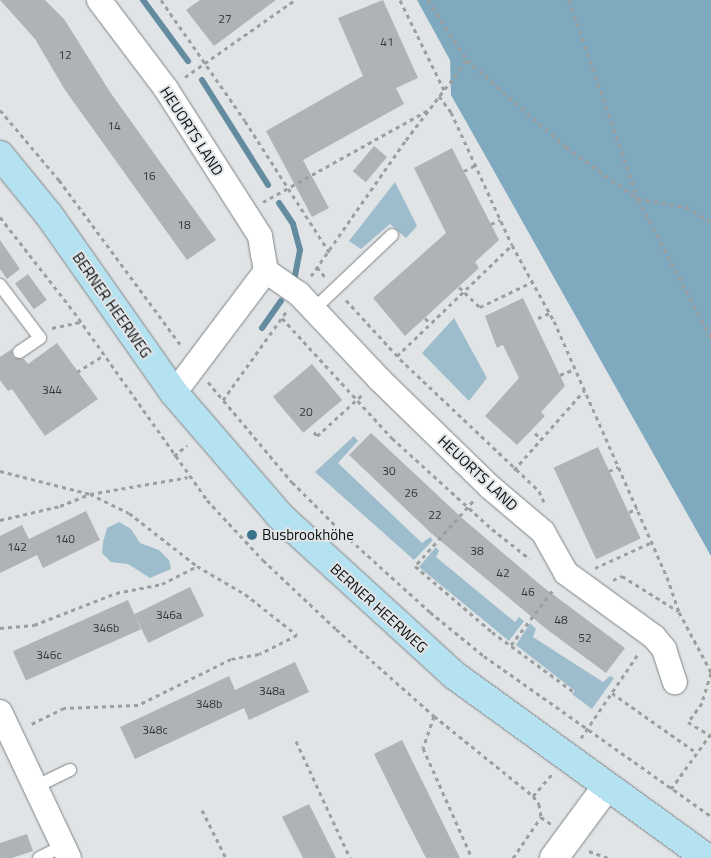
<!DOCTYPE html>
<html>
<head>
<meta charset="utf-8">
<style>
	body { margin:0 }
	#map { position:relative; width:711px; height:858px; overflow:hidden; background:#e0e4e6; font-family:"Titillium Web",sans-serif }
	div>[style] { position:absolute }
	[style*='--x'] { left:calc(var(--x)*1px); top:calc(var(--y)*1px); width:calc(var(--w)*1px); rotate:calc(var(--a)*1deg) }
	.green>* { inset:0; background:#9dbdcd }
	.forest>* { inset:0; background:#7fa9be }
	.stream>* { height:6px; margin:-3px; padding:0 3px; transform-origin:3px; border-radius:3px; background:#648ca1 }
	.building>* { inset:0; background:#afb3b5; transform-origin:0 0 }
	.path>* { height:3px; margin-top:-1.5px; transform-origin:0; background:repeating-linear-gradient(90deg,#9c9fa0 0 4px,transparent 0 8px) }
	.roads { filter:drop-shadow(0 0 1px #818486) drop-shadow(0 0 1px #818486) }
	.service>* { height:12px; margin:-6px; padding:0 6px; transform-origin:6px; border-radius:6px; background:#fff }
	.minor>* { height:24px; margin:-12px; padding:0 12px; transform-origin:12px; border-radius:12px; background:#fff }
	.tertiary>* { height:28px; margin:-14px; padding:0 14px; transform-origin:14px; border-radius:14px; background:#fff }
	.secondary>* { height:28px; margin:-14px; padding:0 14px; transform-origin:14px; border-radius:14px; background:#b5e2f1 }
	.dots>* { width:14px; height:14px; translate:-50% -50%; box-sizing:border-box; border:2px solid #e0e4e6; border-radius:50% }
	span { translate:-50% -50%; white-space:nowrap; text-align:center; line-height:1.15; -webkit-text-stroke:4px #e0e4e6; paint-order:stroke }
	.number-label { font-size:12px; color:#363738 }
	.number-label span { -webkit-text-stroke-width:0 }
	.street-label { font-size:15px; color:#0d0e0e }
	.poi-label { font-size:15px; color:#0d0e0e }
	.left { translate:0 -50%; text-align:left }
</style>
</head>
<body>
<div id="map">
	<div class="green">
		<i style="clip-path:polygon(395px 182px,417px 226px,406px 238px,390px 224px,361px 249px,349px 241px)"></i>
		<i style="clip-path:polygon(454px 318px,487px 378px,469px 401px,422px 353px)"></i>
		<i style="clip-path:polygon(354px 436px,358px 441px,338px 463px,422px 543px,430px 537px,433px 540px,414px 560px,315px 472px)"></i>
		<i style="clip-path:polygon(119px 522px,131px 529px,140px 543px,159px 550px,169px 560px,171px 569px,150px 578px,128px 564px,111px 562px,102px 553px,103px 542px,107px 528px)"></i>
		<i style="clip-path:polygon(436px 547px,439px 551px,436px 557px,515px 622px,519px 617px,524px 621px,509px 641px,419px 567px)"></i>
		<i style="clip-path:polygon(530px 623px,536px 629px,533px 637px,603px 682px,610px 676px,614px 678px,592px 709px,572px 694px,575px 691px,516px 645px)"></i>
	</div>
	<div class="forest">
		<i style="clip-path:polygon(417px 0,711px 0,711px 556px,451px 95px,450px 60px)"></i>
	</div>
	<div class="stream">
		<i style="--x:143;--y:0;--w:76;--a:53.6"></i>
		<i style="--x:202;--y:80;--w:124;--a:57.8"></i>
		<i style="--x:279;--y:203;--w:25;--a:56"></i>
		<i style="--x:293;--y:224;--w:27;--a:75"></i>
		<i style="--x:300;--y:250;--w:31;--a:101"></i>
		<i style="--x:262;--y:328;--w:33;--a:-55"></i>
	</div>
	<div class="building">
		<i style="clip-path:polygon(0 0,45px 0,64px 19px,110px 92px,216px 240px,187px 260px,65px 90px,35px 39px)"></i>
		<i style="clip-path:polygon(200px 0,276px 0,214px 46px,186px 10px)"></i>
		<i style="clip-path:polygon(383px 0,418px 78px,396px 88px,404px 104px,303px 160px,329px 208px,312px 217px,266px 131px,363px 76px,338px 18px)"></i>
		<i style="left:374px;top:146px;width:17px;height:33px;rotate:40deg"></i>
		<i style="clip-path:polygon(452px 148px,499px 240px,475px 262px,479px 268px,405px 336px,373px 298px,446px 233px,414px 168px)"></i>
		<i style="clip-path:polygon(0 240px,20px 269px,7px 279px,0 269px)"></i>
		<i style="left:28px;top:274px;width:32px;height:16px;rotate:54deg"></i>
		<i style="clip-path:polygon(523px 298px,565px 386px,541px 412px,545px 416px,517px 445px,485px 416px,519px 378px,503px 345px,497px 348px,485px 316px)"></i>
		<i style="clip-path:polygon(57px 343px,98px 399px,45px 436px,12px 389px,8px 391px,0 380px,0 357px,12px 349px,13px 357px,24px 359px,28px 364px)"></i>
		<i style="left:312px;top:364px;width:47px;height:51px;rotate:50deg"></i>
		<i style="clip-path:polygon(371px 433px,462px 518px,543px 587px,625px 648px,606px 673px,545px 628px,431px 533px,349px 455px)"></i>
		<i style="left:598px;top:447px;width:101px;height:49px;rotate:65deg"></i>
		<i style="clip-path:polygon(86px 511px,100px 540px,43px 568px,37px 555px,0 573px,0 536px,22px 525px,29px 539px)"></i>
		<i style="left:190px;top:587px;width:32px;height:62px;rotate:64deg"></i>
		<i style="left:128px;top:600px;width:32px;height:126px;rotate:66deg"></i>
		<i style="clip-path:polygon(295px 662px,309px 692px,249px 720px,244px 708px,135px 759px,120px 727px,229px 676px,235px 690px)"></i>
		<i style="clip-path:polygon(402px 740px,433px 803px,460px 858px,426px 858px,405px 817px,374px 754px)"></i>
		<i style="clip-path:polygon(309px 804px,336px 858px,303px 858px,282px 817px)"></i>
		<i style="clip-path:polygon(27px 834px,33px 851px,12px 858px,0 858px,0 843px)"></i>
	</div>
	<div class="path">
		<i style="--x:161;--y:0;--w:147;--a:55.2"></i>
		<i style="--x:245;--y:121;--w:156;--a:57.3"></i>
		<i style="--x:400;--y:0;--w:100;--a:63.9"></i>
		<i style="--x:428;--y:0;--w:72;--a:57"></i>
		<i style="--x:467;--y:60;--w:132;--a:41.3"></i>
		<i style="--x:566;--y:147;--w:89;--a:35.8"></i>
		<i style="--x:638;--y:199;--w:49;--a:9.5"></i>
		<i style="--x:686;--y:207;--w:29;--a:31"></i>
		<i style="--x:569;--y:0;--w:211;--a:70.9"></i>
		<i style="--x:638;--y:199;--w:157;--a:62.3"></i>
		<i style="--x:185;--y:77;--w:134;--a:-35"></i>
		<i style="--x:439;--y:96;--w:20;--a:53"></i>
		<i style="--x:451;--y:112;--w:146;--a:65.4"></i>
		<i style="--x:512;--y:245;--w:87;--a:61.1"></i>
		<i style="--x:554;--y:321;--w:280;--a:66.2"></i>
		<i style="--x:667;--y:577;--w:37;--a:71"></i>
		<i style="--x:679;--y:612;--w:68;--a:61.9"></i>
		<i style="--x:0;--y:110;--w:92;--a:49.9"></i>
		<i style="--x:59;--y:180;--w:207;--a:53.6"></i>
		<i style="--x:464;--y:171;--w:13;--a:-27"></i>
		<i style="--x:263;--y:202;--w:189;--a:-29.1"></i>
		<i style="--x:0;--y:217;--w:120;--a:52.1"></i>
		<i style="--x:74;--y:312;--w:230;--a:54.7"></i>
		<i style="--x:207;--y:500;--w:82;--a:47"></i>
		<i style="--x:263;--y:560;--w:100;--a:43.4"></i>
		<i style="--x:336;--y:629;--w:131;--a:41.6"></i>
		<i style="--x:434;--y:716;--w:127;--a:38.9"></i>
		<i style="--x:533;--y:796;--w:10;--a:53"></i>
		<i style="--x:539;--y:804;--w:13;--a:81"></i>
		<i style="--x:541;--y:817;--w:12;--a:35"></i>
		<i style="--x:491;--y:224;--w:10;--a:-24"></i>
		<i style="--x:317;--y:267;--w:13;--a:51"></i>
		<i style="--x:311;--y:276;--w:166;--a:-55.1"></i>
		<i style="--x:406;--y:140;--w:101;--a:-52.7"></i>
		<i style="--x:459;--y:287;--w:29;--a:44"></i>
		<i style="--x:480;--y:307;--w:58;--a:-25.7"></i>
		<i style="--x:346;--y:300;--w:80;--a:47.5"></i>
		<i style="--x:400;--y:359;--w:192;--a:43.5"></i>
		<i style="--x:539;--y:491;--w:12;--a:66"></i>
		<i style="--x:282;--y:318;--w:163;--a:47.5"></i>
		<i style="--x:392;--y:438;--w:135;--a:42.3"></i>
		<i style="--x:492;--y:529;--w:48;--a:38.3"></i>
		<i style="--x:425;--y:318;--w:7;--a:45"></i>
		<i style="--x:538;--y:318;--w:13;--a:-23"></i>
		<i style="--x:52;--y:328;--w:30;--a:-12"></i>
		<i style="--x:397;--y:356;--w:160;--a:-44"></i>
		<i style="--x:77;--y:372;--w:32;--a:-32"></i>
		<i style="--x:560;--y:375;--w:16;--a:-22"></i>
		<i style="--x:208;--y:382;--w:131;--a:50"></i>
		<i style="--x:292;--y:482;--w:74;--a:45"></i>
		<i style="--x:344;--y:534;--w:116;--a:42.2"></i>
		<i style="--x:430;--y:612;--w:70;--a:39.2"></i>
		<i style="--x:484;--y:656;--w:278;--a:35.2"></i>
		<i style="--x:223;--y:400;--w:108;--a:-54.4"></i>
		<i style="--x:314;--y:432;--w:5;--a:53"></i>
		<i style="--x:317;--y:436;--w:62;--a:-42.4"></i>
		<i style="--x:535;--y:433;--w:8;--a:45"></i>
		<i style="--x:174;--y:456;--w:17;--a:-40"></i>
		<i style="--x:514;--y:470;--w:106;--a:-48.5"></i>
		<i style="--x:0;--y:471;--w:93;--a:14.3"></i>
		<i style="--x:90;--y:494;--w:99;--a:-9.8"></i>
		<i style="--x:609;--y:471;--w:10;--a:-24"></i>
		<i style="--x:473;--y:501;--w:87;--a:131.7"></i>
		<i style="--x:415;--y:566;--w:101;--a:40.6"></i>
		<i style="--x:492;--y:632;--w:102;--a:36.2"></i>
		<i style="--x:629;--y:512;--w:9;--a:-21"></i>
		<i style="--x:0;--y:520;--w:62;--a:-13.1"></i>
		<i style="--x:60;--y:506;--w:32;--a:-22"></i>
		<i style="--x:90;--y:494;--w:43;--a:26"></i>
		<i style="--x:129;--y:513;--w:86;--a:37.9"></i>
		<i style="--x:197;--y:566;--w:56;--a:30.3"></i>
		<i style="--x:245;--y:594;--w:66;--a:38.3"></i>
		<i style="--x:297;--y:635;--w:42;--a:153.4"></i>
		<i style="--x:259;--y:654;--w:28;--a:170"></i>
		<i style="--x:231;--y:659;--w:104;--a:153.7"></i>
		<i style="--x:138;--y:705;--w:74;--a:177.7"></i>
		<i style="--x:64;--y:708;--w:39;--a:154"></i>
		<i style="--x:595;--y:568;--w:63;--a:-24.5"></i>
		<i style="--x:613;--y:580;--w:10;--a:-24"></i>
		<i style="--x:622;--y:576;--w:66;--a:32"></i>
		<i style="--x:0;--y:628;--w:34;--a:-5"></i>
		<i style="--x:34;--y:625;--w:88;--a:-21.3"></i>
		<i style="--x:116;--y:593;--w:47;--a:-11.1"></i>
		<i style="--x:162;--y:584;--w:39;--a:-27"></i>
		<i style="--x:511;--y:645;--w:69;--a:-52.6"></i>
		<i style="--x:711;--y:673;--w:31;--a:107"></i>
		<i style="--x:702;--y:703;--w:24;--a:126"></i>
		<i style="--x:688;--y:722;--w:27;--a:31"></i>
		<i style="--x:612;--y:693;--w:104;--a:35.2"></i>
		<i style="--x:434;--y:716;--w:34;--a:109"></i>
		<i style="--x:423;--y:748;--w:120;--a:66"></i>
		<i style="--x:581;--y:738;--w:102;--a:-55.8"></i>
		<i style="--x:296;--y:741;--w:129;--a:65.2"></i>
		<i style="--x:671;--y:789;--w:67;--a:-54.2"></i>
		<i style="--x:533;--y:796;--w:29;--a:-49"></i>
		<i style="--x:202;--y:810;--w:54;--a:63.4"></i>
		<i style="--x:589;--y:851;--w:20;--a:20"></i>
		<i style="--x:513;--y:858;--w:50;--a:-55.7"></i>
	</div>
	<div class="roads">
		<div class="service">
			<i style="--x:0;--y:285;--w:66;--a:53"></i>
			<i style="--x:40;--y:338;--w:25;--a:146"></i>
			<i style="--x:313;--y:310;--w:109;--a:-43.5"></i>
			<i style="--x:35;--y:787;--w:39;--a:-26"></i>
			<i style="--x:39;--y:858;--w:27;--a:-27"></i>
		</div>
		<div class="minor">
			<i style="--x:99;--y:0;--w:111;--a:53"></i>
			<i style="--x:166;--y:89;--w:174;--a:57.4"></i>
			<i style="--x:260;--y:236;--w:18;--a:81"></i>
			<i style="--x:263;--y:254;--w:17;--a:80"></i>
			<i style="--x:266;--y:271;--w:153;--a:127"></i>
			<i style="--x:266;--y:271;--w:40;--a:34.9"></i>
			<i style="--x:299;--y:294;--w:117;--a:46.7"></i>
			<i style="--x:379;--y:379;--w:155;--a:44.2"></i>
			<i style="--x:490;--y:487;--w:70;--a:40.3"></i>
			<i style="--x:543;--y:532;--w:47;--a:60.7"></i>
			<i style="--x:566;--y:573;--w:109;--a:36"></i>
			<i style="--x:654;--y:637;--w:16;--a:50"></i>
			<i style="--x:664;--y:649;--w:35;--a:72"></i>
			<i style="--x:0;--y:712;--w:161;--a:64.7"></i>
		</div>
		<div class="tertiary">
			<i style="--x:554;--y:858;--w:89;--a:-53.6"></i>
		</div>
		<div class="secondary">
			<i style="--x:0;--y:155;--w:77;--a:50.8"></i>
			<i style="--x:49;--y:215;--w:218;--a:54.9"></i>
			<i style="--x:174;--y:393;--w:162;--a:49.2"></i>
			<i style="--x:280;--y:516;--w:236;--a:42.4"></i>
			<i style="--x:454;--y:675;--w:312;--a:35.9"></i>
		</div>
	</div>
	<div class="dots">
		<i style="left:252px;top:535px;background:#3b738d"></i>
	</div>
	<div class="number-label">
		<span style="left:225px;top:19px">27</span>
		<span style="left:387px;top:42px">41</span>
		<span style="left:65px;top:55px">12</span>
		<span style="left:114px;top:126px">14</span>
		<span style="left:149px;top:176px">16</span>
		<span style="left:184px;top:225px">18</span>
		<span style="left:52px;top:390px">344</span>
		<span style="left:306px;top:412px">20</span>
		<span style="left:389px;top:471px">30</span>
		<span style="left:411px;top:493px">26</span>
		<span style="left:435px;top:515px">22</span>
		<span style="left:65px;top:539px">140</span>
		<span style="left:17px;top:547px">142</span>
		<span style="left:477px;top:551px">38</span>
		<span style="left:503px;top:573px">42</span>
		<span style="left:528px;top:592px">46</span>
		<span style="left:169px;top:615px">346a</span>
		<span style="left:561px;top:620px">48</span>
		<span style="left:106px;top:628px">346b</span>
		<span style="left:585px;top:638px">52</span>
		<span style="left:49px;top:655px">346c</span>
		<span style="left:272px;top:691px">348a</span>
		<span style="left:209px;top:704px">348b</span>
		<span style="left:155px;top:730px">348c</span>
	</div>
	<div class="street-label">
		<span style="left:192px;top:131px;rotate:57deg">HEUORTS LAND</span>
		<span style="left:112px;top:305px;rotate:55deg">BERNER HEERWEG</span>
		<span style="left:478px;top:473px;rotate:43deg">HEUORTS LAND</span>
		<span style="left:379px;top:608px;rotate:42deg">BERNER HEERWEG</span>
	</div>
	<div class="poi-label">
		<span class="left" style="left:262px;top:535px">Busbrookhöhe</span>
	</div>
</div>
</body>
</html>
